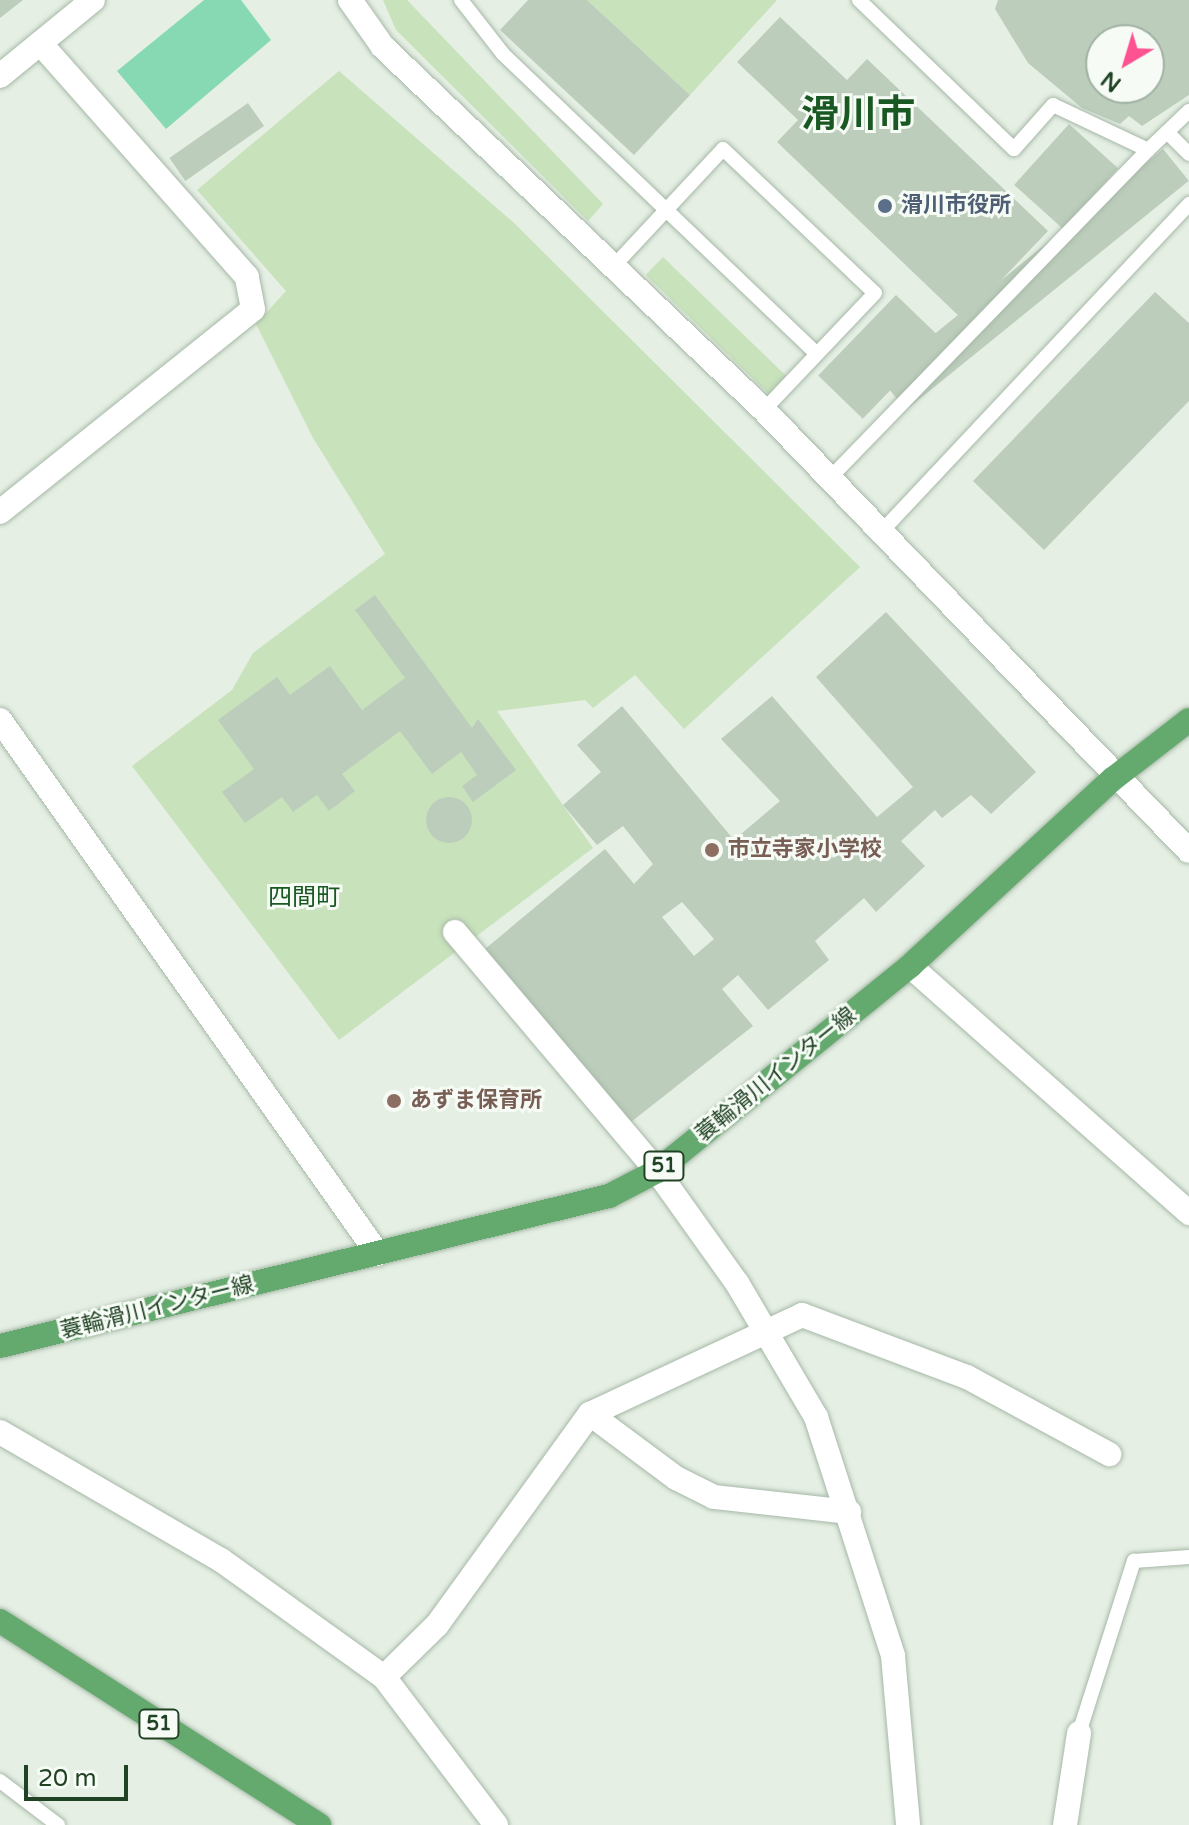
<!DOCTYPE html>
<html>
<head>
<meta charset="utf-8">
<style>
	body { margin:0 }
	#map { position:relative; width:1189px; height:1825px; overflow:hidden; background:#e5efe4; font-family:"Varela Round","Noto Sans JP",sans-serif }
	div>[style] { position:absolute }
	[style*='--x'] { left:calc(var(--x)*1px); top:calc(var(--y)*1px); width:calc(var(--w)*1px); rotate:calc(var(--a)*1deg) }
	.green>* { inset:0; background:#c8e2bb; transform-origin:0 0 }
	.water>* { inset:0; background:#87d9b4 }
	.building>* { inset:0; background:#bdcdbc; transform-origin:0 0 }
	.round { border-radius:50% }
	.roads { filter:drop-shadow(0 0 2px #a6b8a7) drop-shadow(0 0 2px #a6b8a7) }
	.service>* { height:14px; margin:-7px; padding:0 7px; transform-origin:7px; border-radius:7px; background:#fff }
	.minor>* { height:24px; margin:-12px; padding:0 12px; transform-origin:12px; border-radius:12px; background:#fff }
	.tertiary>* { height:24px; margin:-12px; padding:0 12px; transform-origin:12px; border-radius:12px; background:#fff }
	.primary>* { height:24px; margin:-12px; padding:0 12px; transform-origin:12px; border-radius:12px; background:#64a96d }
	.dots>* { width:22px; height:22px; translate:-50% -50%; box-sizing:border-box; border:4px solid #f6fbf5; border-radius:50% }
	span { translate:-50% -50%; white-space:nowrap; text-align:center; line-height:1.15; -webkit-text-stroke:6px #f6fbf5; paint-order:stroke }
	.shield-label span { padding:2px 6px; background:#f6fbf5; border:2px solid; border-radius:6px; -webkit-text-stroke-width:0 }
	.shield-label { font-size:20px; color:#214325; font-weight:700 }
	.service-label { font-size:22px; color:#4e5e75; font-weight:700 }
	.left { translate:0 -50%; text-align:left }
	.education-label { font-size:22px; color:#785e54; font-weight:700 }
	.street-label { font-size:22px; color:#214325 }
	.neighbourhood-label { font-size:24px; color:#1a5823 }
	.town-label { font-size:38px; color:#1a5823; font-weight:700 }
	.north { position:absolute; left:1085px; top:24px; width:80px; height:80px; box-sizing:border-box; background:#f6fbf5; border:2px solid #a1b1a2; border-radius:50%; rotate:218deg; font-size:22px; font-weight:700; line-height:32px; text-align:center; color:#214325 }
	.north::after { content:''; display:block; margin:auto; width:28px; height:36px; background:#ff5291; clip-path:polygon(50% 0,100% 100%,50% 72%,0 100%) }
	.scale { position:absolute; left:24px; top:1765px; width:104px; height:36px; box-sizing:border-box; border:4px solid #214325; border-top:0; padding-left:10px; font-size:24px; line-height:28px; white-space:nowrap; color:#214325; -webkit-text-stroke:6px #f6fbf5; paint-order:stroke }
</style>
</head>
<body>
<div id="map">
	<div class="green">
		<i style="clip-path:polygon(383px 0,407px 0,603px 204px,588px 221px,396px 30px)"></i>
		<i style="clip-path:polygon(587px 0,777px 0,690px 95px)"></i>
		<i style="clip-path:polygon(339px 71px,513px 222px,860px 567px,684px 729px,635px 675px,593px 708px,585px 700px,497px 711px,593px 848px,339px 1040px,132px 766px,232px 690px,253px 653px,385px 554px,313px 438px,256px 324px,286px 291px,197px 190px)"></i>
		<i style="left:663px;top:257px;width:171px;height:25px;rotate:44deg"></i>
	</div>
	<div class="water">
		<i style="clip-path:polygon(204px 0,241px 0,271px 40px,166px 129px,117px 71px)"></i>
	</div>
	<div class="building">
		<i style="clip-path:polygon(0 0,23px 0,0 18px)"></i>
		<i style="clip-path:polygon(528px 0,587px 0,690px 95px,634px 155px,500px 30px)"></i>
		<i style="clip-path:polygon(evenodd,998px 0,1189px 0,1189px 95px,1142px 126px,1129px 116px,1120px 124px,1082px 108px,1028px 63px,995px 9px,998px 0,1101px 40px,1149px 40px,1149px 88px,1101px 88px,1101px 40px)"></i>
		<i style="clip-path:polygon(780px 17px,847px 80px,867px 59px,1048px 231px,963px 320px,777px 142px,798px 120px,737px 62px)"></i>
		<i style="left:248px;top:103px;width:28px;height:96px;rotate:55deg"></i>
		<i style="left:1069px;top:124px;width:66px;height:82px;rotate:42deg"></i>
		<i style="left:1163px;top:149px;width:41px;height:364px;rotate:51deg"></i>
		<i style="clip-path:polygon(1155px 292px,1189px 323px,1189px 401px,1044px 550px,973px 481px)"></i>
		<i style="left:896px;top:295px;width:62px;height:112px;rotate:44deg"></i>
		<i style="clip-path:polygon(375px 595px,472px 728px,478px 719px,516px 770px,473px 802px,462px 786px,477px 775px,461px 752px,432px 774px,400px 731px,342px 774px,355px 791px,329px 811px,317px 795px,293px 812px,282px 797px,245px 823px,222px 792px,254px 769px,218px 720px,277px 677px,290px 695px,330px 666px,362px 710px,405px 678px,355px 610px)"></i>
		<i style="clip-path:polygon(evenodd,886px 612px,1036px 772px,991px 814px,971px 795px,942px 818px,935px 810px,901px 841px,925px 866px,876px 912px,864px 898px,815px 941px,829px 960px,768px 1010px,738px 975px,722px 989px,753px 1026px,631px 1122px,485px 949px,605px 849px,634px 884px,653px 864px,623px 826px,597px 845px,563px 805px,601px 772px,577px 745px,622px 706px,734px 840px,780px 801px,721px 739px,772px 696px,877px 817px,913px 787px,816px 677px,886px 612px,682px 902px,714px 939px,694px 956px,662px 917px,682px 902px)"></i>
		<i class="round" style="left:426px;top:797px;width:46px;height:46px"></i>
	</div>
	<div class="roads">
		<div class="service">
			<i style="--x:461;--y:0;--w:68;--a:52.1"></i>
			<i style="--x:503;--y:54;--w:434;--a:43.7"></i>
			<i style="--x:859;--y:0;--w:215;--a:43.9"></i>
			<i style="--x:1014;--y:149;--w:59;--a:-48.4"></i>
			<i style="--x:1053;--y:105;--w:105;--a:25.3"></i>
			<i style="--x:1148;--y:150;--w:57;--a:-43.6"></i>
			<i style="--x:1167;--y:132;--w:31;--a:45"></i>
			<i style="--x:613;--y:267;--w:161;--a:-47"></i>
			<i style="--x:723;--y:149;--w:209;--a:43.5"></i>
			<i style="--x:875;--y:293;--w:161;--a:133.5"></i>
			<i style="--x:830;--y:478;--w:457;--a:-45.9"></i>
			<i style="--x:882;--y:531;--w:449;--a:-46.8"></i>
			<i style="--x:1079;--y:1733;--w:181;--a:-72.3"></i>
			<i style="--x:1134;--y:1561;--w:55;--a:-4.2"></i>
			<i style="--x:0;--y:1781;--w:73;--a:37.2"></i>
		</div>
		<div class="minor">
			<i style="--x:350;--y:0;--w:57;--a:54.9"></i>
			<i style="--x:383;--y:47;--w:526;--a:43.61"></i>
			<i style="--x:764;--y:410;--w:612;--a:46.06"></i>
			<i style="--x:0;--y:512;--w:324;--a:-38.7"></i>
			<i style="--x:253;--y:309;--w:33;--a:-101"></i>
			<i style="--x:247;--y:277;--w:312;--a:-131.5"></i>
			<i style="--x:0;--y:720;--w:654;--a:54.71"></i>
			<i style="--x:455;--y:932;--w:313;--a:49.8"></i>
			<i style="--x:657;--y:1171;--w:138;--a:54.5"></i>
			<i style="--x:737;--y:1283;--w:156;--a:59.5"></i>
			<i style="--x:816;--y:1417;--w:251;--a:72.1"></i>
			<i style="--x:893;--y:1656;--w:170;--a:84.9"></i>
			<i style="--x:910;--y:966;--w:373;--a:41.5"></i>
			<i style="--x:590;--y:1414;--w:234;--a:-25"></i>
			<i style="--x:802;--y:1315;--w:176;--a:20.6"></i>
			<i style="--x:967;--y:1377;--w:162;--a:28.5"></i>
			<i style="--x:0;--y:1432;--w:255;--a:30.1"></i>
			<i style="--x:221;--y:1560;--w:201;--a:35.7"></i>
			<i style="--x:384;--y:1677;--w:186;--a:52.9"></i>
			<i style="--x:384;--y:1677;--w:74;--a:-44.5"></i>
			<i style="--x:437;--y:1625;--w:261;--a:-54.1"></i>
			<i style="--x:590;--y:1414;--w:107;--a:36.7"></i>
			<i style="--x:676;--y:1478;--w:42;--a:26.6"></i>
			<i style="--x:714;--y:1497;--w:136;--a:6.3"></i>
			<i style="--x:1065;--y:1825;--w:93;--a:-81.3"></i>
		</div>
		<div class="tertiary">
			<i style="--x:0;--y:76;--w:120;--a:-39.3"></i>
		</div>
		<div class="primary">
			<i style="--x:0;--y:1346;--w:627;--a:-13.84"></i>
			<i style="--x:609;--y:1196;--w:54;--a:-27.5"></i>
			<i style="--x:657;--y:1171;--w:326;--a:-39"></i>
			<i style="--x:910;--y:966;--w:276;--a:-42.7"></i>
			<i style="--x:1113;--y:779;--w:96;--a:-37.8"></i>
			<i style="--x:0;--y:1621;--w:379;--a:32.6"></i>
		</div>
	</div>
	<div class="dots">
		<i style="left:885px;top:206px;background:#5c6f8a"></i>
		<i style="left:712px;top:850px;background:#8d6e63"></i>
		<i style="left:394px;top:1101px;background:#8d6e63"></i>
	</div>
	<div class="shield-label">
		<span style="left:664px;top:1166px">51</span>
		<span style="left:159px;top:1724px">51</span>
	</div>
	<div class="service-label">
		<span class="left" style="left:901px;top:206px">滑川市役所</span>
	</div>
	<div class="education-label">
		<span class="left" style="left:728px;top:850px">市立寺家小学校</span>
		<span class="left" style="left:410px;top:1101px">あずま保育所</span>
	</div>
	<div class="street-label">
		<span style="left:776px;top:1075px;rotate:-39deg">蓑輪滑川インター線</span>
		<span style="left:157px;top:1308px;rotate:-14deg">蓑輪滑川インター線</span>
	</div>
	<div class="neighbourhood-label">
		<span style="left:304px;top:898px">四間町</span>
	</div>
	<div class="town-label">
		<span style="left:858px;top:116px">滑川市</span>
	</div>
	<div class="north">N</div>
	<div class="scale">20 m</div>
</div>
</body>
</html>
